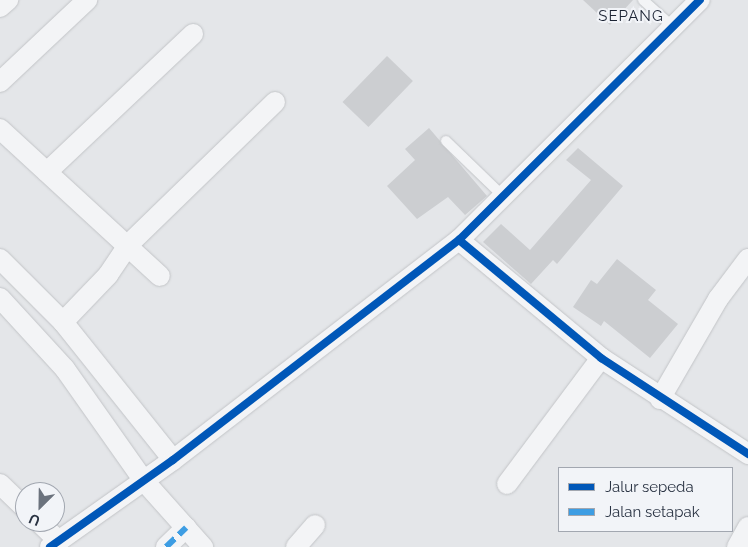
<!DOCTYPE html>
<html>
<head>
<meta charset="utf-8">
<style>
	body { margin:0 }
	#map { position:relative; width:748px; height:547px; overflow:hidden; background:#e4e6e9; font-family:Raleway,sans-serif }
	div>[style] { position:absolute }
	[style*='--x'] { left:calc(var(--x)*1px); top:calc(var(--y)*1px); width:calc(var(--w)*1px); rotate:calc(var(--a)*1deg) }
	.building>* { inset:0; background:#ccced1; transform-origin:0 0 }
	.roads { filter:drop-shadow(0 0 1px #c2c4c7) drop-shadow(0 0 1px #c2c4c7) }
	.service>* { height:10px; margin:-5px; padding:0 5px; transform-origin:5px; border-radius:5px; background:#f3f4f6 }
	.minor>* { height:20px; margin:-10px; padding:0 10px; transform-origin:10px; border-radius:10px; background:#f3f4f6 }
	.quiet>* { height:6px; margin-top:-3px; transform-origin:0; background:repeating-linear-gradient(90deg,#3d9de3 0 12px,transparent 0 18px) }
	.cycleway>* { height:8px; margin:-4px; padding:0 4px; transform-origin:4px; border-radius:4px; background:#0057b8 }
	span { translate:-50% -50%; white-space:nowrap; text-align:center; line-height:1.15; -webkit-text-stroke:4px #f2f4f8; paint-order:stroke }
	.quarter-label { font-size:15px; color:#1c2434; letter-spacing:1px }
	.legend { position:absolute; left:558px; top:467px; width:175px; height:65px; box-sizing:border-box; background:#f2f4f8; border:1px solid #a2a7b0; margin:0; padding:6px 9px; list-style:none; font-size:15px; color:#2a3343 }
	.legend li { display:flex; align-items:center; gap:10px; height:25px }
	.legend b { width:25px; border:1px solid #a2a7b0 }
	.north { position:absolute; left:15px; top:482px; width:50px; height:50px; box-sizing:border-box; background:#f2f4f8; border:1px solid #a2a7b0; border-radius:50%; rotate:203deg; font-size:14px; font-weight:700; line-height:20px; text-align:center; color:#2a3343 }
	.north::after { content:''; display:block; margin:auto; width:18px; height:22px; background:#6b727d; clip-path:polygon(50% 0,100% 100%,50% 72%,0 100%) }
</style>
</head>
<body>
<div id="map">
	<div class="building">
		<i style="clip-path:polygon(583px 0,633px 0,610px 25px)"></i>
		<i style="left:387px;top:56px;width:36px;height:64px;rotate:44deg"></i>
		<i style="clip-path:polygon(429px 128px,487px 196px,465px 215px,448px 197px,417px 219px,387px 186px,415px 160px,405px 149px)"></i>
		<i style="clip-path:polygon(578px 148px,623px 186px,557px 264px,553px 260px,531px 284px,483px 242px,501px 224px,530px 250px,591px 180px,566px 160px)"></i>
		<i style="clip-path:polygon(617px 259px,656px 290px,648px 300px,678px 324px,650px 358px,604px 321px,601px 326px,573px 307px,591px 280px,597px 284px)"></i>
	</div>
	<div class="roads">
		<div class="service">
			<i style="--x:643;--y:0;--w:39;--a:42"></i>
			<i style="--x:446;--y:141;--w:81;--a:44"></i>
		</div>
		<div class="minor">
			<i style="--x:0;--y:7;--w:11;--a:-41"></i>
			<i style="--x:0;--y:82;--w:120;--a:-43.3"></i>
			<i style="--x:0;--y:129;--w:217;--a:42.6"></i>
			<i style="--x:47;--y:172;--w:201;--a:-43.4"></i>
			<i style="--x:459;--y:240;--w:185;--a:39.7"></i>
			<i style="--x:601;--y:358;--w:176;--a:33.1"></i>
			<i style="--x:0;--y:259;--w:89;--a:45"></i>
			<i style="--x:63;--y:322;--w:176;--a:51.4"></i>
			<i style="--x:0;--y:298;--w:96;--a:47.5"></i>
			<i style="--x:65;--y:369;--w:137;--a:54.8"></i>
			<i style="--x:144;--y:481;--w:89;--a:48.2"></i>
			<i style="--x:63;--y:322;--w:65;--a:-46.2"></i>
			<i style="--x:108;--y:275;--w:36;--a:-56"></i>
			<i style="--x:128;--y:245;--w:205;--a:-44.2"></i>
			<i style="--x:660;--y:399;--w:116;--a:-59.9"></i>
			<i style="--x:718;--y:299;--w:50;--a:-53.1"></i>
			<i style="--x:0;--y:484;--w:35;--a:44"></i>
			<i style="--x:507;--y:484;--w:157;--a:-53.3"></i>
			<i style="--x:39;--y:522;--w:28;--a:44"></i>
			<i style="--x:50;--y:547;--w:151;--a:-35.3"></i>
			<i style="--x:173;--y:460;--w:361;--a:-37.6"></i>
			<i style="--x:459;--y:240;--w:340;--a:-44.9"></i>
			<i style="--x:166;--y:547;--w:28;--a:-44"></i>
			<i style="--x:296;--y:547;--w:29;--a:-49"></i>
			<i style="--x:737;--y:547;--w:23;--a:-61"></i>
		</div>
	</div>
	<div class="quiet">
		<i style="--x:166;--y:547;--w:28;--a:-44"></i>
	</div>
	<div class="cycleway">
		<i style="--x:459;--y:240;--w:185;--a:39.7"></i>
		<i style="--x:601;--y:358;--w:176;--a:33.1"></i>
		<i style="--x:50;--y:547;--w:151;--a:-35.3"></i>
		<i style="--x:173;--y:460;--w:361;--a:-37.6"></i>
		<i style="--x:459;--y:240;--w:340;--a:-44.9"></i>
	</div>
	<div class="quarter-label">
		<span style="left:631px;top:17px">SEPANG</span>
	</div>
	<ul class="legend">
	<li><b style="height:6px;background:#0057b8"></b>Jalur sepeda</li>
	<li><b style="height:6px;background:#3d9de3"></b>Jalan setapak</li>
	</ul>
	<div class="north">U</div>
</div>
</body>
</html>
